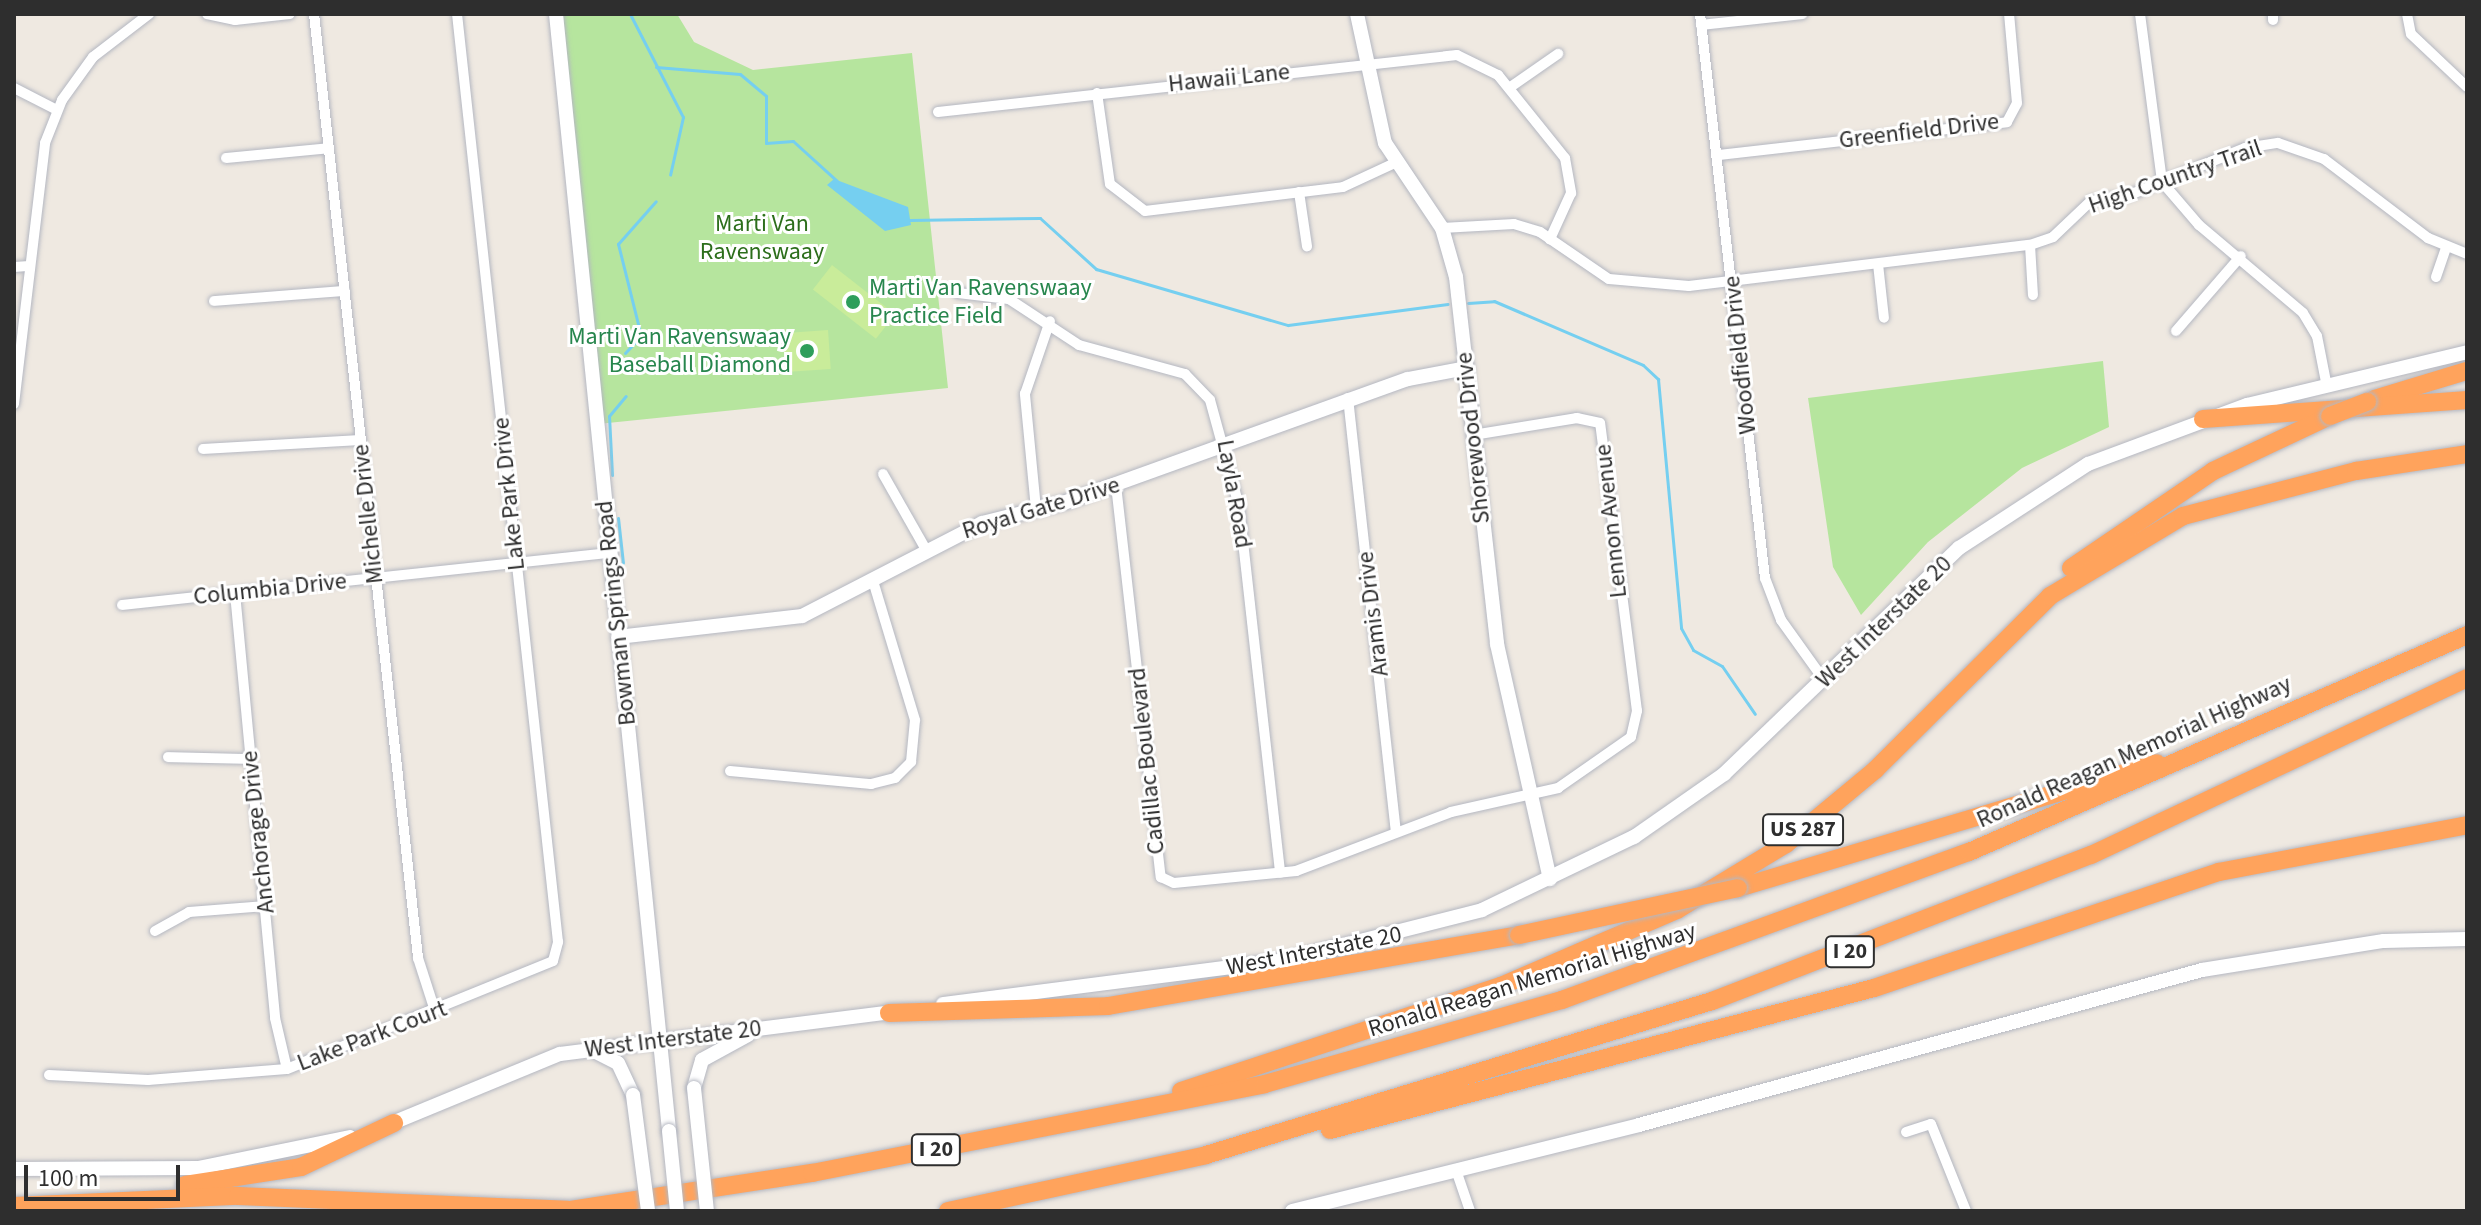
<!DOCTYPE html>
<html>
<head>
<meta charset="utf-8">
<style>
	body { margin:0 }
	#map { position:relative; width:2481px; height:1225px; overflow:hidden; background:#efe9e1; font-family:"Source Sans 3",sans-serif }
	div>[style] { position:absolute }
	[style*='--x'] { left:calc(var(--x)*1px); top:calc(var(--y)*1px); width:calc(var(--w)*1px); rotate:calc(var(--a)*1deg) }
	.green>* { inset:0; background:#b6e59e }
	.pitch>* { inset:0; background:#c9ec9a; transform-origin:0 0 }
	.water>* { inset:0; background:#75cff0 }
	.stream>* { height:3px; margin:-1.5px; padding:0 1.5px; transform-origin:1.5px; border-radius:1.5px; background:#75cff0 }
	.roads { filter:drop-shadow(0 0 2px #b4b7c1) drop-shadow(0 0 2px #b4b7c1) }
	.street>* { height:10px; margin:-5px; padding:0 5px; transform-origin:5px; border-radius:5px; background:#fff }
	.secondary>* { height:14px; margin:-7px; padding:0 7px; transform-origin:7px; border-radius:7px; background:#fff }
	.highway>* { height:18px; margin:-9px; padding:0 9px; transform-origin:9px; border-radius:9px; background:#ffa35c }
	.bridges { filter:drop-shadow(0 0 2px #b4b7c1) drop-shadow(0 0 2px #b4b7c1) }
	.secondary-bridge>* { height:14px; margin:-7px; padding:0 7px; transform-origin:7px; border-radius:7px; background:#fff }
	.highway-bridge>* { height:18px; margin:-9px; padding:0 9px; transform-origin:9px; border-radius:9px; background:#ffa35c }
	.dots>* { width:22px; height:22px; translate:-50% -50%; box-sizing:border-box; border:4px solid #fff; border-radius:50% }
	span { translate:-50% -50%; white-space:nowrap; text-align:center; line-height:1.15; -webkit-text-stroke:6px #fff; paint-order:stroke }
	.shield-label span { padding:2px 6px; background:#fff; border:2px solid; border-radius:6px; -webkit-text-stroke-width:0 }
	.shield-label { font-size:22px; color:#2e2e2e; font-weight:700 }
	.street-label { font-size:24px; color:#2e2e2e }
	.park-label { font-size:24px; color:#2c6e1b }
	.leisure-label { font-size:24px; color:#27864d }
	.left { translate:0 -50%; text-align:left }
	.right { translate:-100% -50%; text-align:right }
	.frame { position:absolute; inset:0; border:16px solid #2e2e2e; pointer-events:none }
	.scale { position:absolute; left:24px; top:1165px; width:156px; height:36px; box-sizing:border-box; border:4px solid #2e2e2e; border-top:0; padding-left:10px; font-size:24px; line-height:28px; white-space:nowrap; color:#2e2e2e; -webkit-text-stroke:6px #fff; paint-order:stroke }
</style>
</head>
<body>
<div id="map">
	<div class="green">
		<i style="clip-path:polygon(563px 14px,677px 14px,694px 42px,753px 70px,912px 53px,948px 388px,598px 424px)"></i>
		<i style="clip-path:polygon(2103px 361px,2109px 427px,2022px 468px,1928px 542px,1861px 615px,1833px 567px,1808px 398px)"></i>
	</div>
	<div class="pitch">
		<i style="left:832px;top:265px;width:80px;height:31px;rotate:38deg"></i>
		<i style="left:828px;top:330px;width:39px;height:45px;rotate:86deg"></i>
	</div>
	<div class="water">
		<i style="clip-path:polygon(834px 179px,908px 207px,911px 225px,885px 231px,827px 185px)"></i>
	</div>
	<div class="stream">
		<i style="--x:630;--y:14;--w:116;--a:62.8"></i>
		<i style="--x:683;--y:117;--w:59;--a:102.6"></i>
		<i style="--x:656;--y:67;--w:84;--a:4.8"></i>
		<i style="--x:740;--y:74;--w:34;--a:40"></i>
		<i style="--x:766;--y:96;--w:47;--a:90"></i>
		<i style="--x:766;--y:143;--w:27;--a:-4"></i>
		<i style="--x:793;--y:141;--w:59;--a:42.3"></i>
		<i style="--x:910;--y:220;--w:130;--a:-0.9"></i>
		<i style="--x:1040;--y:218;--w:76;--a:42.3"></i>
		<i style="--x:1096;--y:269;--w:200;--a:16.3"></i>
		<i style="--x:1288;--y:325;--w:161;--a:-7.5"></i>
		<i style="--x:1468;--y:303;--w:26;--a:-4"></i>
		<i style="--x:1494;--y:301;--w:162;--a:23.2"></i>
		<i style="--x:1643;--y:365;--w:21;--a:43"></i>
		<i style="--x:1658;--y:379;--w:250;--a:84.7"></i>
		<i style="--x:1681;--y:628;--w:25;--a:61"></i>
		<i style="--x:1693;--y:650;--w:33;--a:29"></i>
		<i style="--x:1722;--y:666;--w:58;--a:55.5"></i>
		<i style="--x:625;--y:353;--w:23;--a:-47"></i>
		<i style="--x:641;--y:336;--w:95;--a:-104"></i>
		<i style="--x:618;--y:244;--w:57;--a:-48.5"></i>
		<i style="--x:612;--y:475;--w:59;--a:-92.9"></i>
		<i style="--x:609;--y:416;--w:26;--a:-50"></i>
		<i style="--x:618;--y:518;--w:45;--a:83.7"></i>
	</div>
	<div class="roads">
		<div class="street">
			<i style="--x:207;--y:14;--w:29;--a:12"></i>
			<i style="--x:235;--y:20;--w:55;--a:-6.2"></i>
			<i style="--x:314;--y:14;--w:950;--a:83.71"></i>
			<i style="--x:418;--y:958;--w:56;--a:72.2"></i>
			<i style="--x:1700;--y:14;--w:568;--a:83.43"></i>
			<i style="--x:1765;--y:578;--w:45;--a:69.1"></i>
			<i style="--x:1781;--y:620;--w:74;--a:54.4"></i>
			<i style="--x:2140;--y:14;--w:169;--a:82.5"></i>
			<i style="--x:2162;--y:182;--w:57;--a:49.3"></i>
			<i style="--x:2199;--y:225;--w:136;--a:40.2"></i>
			<i style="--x:2303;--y:313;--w:27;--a:59"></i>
			<i style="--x:2317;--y:336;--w:52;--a:78.9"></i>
			<i style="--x:2273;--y:14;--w:6;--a:90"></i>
			<i style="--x:2407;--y:14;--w:20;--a:79"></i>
			<i style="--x:2411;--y:34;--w:77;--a:43.4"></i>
			<i style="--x:1701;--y:25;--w:102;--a:-6.2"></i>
			<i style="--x:14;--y:88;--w:48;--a:27.1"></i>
			<i style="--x:1509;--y:88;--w:60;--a:-34.8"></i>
			<i style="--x:1097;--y:93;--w:92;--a:81.9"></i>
			<i style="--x:1110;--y:184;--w:44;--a:37.6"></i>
			<i style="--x:1145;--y:211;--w:199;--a:-6.9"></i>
			<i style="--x:1343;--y:187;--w:60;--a:-24.8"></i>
			<i style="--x:938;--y:112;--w:522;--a:-6.27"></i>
			<i style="--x:1457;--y:55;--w:46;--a:26"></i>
			<i style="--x:1498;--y:75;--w:107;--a:51.1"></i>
			<i style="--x:1565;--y:158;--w:36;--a:80"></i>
			<i style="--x:1571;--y:193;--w:51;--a:114.5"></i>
			<i style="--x:1719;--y:155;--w:290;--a:-6.5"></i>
			<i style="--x:2007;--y:122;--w:21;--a:-62"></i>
			<i style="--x:2017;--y:103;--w:89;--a:-95.1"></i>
			<i style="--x:226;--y:158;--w:103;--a:-5.5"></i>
			<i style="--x:1299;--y:192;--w:55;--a:81.6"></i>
			<i style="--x:1442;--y:228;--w:72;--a:-3.2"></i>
			<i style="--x:1514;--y:224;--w:27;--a:17"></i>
			<i style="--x:1540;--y:232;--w:83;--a:34.3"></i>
			<i style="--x:1609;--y:279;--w:80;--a:5"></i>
			<i style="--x:1689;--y:286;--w:343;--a:-6.9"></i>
			<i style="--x:2030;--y:245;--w:24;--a:-19"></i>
			<i style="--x:2053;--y:237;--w:52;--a:-43.5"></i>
			<i style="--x:2091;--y:201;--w:36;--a:-8"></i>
			<i style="--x:2127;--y:196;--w:127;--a:-22.1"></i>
			<i style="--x:2245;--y:148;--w:33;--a:-9"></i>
			<i style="--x:2278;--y:143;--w:49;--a:19.2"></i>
			<i style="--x:2324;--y:159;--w:131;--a:37.2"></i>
			<i style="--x:2428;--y:238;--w:42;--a:22.3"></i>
			<i style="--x:2030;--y:245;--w:50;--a:86.6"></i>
			<i style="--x:1878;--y:264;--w:54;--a:83.7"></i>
			<i style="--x:14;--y:267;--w:16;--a:-4"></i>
			<i style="--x:2436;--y:277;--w:31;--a:-71"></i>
			<i style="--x:958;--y:293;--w:51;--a:6.7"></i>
			<i style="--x:1009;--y:299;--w:84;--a:33.3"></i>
			<i style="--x:1079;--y:345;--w:110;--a:15.3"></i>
			<i style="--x:1185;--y:374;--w:36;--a:46"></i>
			<i style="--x:1210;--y:400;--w:110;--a:74.7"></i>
			<i style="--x:1239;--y:506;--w:369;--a:83.6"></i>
			<i style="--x:214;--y:301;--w:131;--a:-4.4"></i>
			<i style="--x:2176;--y:331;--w:99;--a:-49.1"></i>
			<i style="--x:1348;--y:398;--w:435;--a:83.7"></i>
			<i style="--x:14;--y:404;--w:263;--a:-83.2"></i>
			<i style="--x:45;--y:143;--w:46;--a:-68.4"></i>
			<i style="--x:62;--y:100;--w:53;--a:-54.2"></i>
			<i style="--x:93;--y:57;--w:71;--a:-37.5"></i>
			<i style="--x:203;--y:449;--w:157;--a:-3.3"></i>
			<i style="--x:883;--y:474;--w:85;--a:60.4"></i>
			<i style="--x:1116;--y:485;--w:395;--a:83.5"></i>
			<i style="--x:1161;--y:877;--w:14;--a:25"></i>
			<i style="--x:1174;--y:883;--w:123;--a:-5.6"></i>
			<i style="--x:1296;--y:871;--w:166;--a:-20.8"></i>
			<i style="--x:1451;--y:812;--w:110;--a:-12.6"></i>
			<i style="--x:1558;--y:788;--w:89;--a:-34.9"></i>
			<i style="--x:1631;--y:737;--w:27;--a:-77"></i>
			<i style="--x:1637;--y:711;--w:290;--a:-97.3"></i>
			<i style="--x:1600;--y:423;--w:24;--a:-168"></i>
			<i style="--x:1577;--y:418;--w:105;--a:170.7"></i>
			<i style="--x:1036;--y:509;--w:116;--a:-95.5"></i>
			<i style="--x:1025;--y:394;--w:77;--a:-71.1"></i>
			<i style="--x:235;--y:593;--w:427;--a:84.6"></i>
			<i style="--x:275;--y:1018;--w:52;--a:76.8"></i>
			<i style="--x:122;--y:605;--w:490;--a:-6.1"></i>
			<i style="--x:168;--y:757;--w:82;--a:1.4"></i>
			<i style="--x:730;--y:771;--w:142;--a:5.3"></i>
			<i style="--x:871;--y:784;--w:25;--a:-14"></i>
			<i style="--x:895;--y:778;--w:23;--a:-45"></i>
			<i style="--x:911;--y:762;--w:42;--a:-84.6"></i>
			<i style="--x:915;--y:720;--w:145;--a:-106.8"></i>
			<i style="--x:155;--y:931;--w:39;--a:-29"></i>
			<i style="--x:189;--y:912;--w:77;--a:-4.5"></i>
			<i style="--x:49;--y:1075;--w:99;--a:2.9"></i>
			<i style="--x:148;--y:1080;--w:139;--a:-4.5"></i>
			<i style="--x:287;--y:1069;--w:287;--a:-22.1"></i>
			<i style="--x:553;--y:961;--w:20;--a:-75"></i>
			<i style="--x:558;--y:942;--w:933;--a:-96.21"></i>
			<i style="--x:1906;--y:1132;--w:26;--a:-18"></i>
			<i style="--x:1931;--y:1124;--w:94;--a:68.1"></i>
			<i style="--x:1456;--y:1170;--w:43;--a:71.1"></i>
		</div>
		<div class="secondary">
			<i style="--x:556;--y:14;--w:1123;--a:84.22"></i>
			<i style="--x:1357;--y:14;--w:132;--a:77.8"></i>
			<i style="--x:1385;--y:143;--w:102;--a:56.2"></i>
			<i style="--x:1442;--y:228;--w:51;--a:74.1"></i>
			<i style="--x:1456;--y:277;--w:369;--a:83.6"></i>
			<i style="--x:1497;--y:644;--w:241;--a:77.3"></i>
			<i style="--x:618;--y:637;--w:185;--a:-6.5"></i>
			<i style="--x:802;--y:616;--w:203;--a:-27.3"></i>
			<i style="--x:982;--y:523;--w:87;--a:-14"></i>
			<i style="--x:1066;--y:502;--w:363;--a:-19.8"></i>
			<i style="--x:1408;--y:379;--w:60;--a:-10.6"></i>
			<i style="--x:943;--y:1004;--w:345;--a:-7.3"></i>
			<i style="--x:1285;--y:960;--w:203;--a:-14.2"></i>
			<i style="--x:1482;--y:910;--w:169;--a:-25.7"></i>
			<i style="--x:1634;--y:837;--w:110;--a:-35"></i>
			<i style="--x:1724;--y:774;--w:326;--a:-43.9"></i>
			<i style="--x:1959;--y:548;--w:154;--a:-33.1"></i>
			<i style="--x:2088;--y:464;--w:170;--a:-20.4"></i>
			<i style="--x:2247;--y:405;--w:226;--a:-13.5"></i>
			<i style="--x:590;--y:1049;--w:31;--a:27"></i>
			<i style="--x:618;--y:1063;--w:35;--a:65"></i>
			<i style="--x:694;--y:1088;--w:29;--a:-74"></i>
			<i style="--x:702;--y:1060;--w:52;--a:-28.5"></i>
			<i style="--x:385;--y:1126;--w:189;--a:-22.4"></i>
			<i style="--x:560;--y:1054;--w:342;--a:-7.2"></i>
			<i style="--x:14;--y:1169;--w:184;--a:-0.3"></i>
			<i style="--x:198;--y:1168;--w:155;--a:-11.5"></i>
			<i style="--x:1292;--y:1211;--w:357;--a:-13.9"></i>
			<i style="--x:1639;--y:1125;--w:584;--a:-15.39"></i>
			<i style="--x:2202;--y:970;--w:184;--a:-9.1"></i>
			<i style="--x:2384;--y:941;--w:83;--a:-1.4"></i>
		</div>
		<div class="highway">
			<i style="--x:2374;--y:399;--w:97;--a:-16.8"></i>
			<i style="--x:2203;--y:419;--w:265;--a:-4.1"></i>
			<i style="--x:2071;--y:568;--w:172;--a:-34.3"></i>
			<i style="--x:2213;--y:471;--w:129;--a:-25.2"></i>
			<i style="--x:1738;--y:888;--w:437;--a:-16.6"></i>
			<i style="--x:889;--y:1013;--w:219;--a:-1.8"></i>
			<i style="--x:1108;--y:1006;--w:417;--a:-9.8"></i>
			<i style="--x:1181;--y:1091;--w:337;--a:-18.2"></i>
			<i style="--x:1501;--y:986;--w:192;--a:-23.4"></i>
			<i style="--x:1677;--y:910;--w:127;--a:-31.2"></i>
			<i style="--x:1786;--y:844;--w:116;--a:-39.7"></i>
			<i style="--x:1875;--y:770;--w:247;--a:-44.8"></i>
			<i style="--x:2050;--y:596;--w:155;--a:-31"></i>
			<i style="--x:2183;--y:516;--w:179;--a:-14.6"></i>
			<i style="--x:2356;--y:471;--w:112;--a:-8.7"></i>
			<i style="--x:1330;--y:1130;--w:562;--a:-14.63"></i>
			<i style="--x:1874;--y:988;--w:364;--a:-18.6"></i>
			<i style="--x:2219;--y:872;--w:252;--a:-10.7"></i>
			<i style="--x:185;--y:1185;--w:117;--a:-8.8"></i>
			<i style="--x:301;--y:1167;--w:103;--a:-25.3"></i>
			<i style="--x:14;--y:1206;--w:224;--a:-2.6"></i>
			<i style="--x:238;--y:1196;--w:330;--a:2.4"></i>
			<i style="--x:563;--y:1211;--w:252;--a:-8.7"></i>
			<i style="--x:812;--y:1173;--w:462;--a:-11.1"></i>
			<i style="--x:1265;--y:1084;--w:309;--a:-15.8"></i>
			<i style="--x:1562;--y:1000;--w:433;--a:-20"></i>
			<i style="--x:1969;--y:852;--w:543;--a:-23.54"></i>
			<i style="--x:948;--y:1211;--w:264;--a:-12.2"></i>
			<i style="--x:1206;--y:1155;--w:529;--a:-16.93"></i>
			<i style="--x:1712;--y:1001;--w:406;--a:-21.1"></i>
			<i style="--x:2091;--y:855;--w:416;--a:-25.2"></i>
		</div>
	</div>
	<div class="bridges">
		<div class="secondary-bridge">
			<i style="--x:694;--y:1088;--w:124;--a:84"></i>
			<i style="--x:633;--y:1095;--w:117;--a:82.6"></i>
			<i style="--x:669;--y:1131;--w:80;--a:84.3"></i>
		</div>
		<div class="highway-bridge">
			<i style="--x:2330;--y:416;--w:40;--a:-21"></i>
			<i style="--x:1519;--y:935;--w:224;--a:-12.1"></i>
		</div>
	</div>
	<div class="dots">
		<i style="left:853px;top:302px;background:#2e9e5b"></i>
		<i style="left:807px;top:351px;background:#2e9e5b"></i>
	</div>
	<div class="shield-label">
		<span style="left:1803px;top:830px">US 287</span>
		<span style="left:1850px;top:952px">I 20</span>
		<span style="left:936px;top:1150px">I 20</span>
	</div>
	<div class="street-label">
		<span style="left:1229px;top:78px;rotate:-6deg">Hawaii Lane</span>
		<span style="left:1919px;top:131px;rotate:-7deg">Greenfield Drive</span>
		<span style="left:2175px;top:177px;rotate:-19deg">High Country Trail</span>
		<span style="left:1740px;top:355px;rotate:-96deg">Woodfield Drive</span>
		<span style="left:1473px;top:438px;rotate:-96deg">Shorewood Drive</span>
		<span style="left:509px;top:494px;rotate:-96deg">Lake Park Drive</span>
		<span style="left:1234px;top:494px;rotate:80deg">Layla Road</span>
		<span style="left:1041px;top:508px;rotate:-17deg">Royal Gate Drive</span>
		<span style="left:368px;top:514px;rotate:-96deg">Michelle Drive</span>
		<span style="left:1611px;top:521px;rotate:-96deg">Lennon Avenue</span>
		<span style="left:270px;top:589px;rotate:-6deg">Columbia Drive</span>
		<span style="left:616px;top:613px;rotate:-96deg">Bowman Springs Road</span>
		<span style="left:1373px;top:614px;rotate:-97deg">Aramis Drive</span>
		<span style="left:1884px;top:622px;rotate:-44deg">West Interstate 20</span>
		<span style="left:2134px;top:752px;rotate:-24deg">Ronald Reagan Memorial Highway</span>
		<span style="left:1147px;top:761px;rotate:-96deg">Cadillac Boulevard</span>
		<span style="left:258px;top:832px;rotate:-96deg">Anchorage Drive</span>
		<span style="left:1314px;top:951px;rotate:-11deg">West Interstate 20</span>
		<span style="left:1532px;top:980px;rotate:-17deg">Ronald Reagan Memorial Highway</span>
		<span style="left:372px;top:1036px;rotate:-21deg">Lake Park Court</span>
		<span style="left:673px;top:1039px;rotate:-7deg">West Interstate 20</span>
	</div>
	<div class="park-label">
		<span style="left:762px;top:238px">Marti Van<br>Ravenswaay</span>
	</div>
	<div class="leisure-label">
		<span class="left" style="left:869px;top:302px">Marti Van Ravenswaay<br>Practice Field</span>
		<span class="right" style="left:791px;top:351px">Marti Van Ravenswaay<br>Baseball Diamond</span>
	</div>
	<div class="frame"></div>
	<div class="scale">100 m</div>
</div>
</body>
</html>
